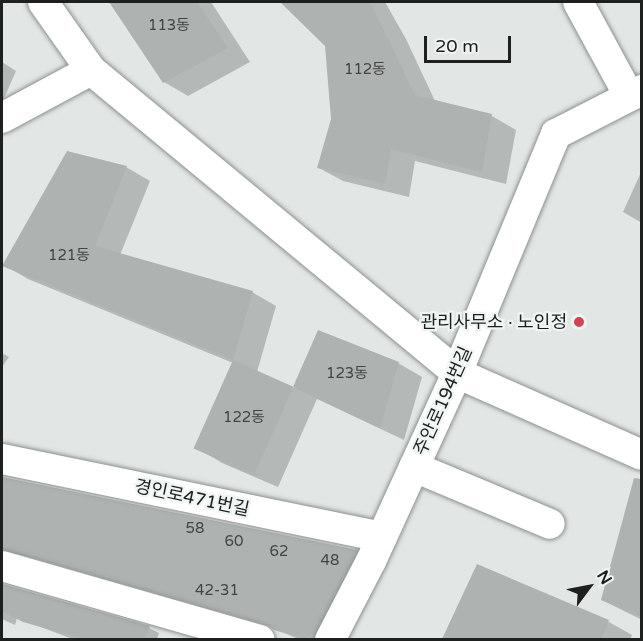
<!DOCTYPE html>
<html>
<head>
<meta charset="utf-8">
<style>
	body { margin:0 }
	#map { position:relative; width:643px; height:641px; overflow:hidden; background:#e2e7e5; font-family:"Varela Round","Noto Sans KR",sans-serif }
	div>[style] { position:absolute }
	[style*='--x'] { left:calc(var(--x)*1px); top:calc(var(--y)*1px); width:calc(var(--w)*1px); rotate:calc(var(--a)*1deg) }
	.shadow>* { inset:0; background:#0003 }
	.building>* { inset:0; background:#aeb3b1; transform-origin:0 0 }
	.roads { filter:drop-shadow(0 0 2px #8c918f) drop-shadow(0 0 2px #8c918f) }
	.street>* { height:30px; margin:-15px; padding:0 15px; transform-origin:15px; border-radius:15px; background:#fff }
	.dots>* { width:16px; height:16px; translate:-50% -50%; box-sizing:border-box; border:3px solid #eff5f2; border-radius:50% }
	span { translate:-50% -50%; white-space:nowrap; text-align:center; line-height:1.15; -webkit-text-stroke:4.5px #eff5f2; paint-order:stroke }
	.number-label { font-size:15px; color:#424544 }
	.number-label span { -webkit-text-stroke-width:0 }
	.poi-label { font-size:18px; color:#1e201f }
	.right { translate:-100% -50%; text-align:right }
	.street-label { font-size:18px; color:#1e201f }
	.frame { position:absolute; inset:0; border:3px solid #1e201f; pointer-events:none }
	.north { position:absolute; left:559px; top:557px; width:60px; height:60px; -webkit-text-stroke:4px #eff5f2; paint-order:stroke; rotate:58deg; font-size:16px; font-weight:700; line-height:24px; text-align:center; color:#1e201f }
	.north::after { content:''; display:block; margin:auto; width:21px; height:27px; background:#1e201f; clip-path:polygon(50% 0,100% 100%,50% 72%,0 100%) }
	.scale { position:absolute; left:424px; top:36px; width:87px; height:27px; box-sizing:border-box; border:3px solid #1e201f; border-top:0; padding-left:8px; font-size:18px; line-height:21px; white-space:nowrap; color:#1e201f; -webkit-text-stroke:4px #eff5f2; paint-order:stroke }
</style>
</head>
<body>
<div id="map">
	<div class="shadow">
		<i style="clip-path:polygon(110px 2px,211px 2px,250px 62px,188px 96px,164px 82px)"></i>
		<i style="clip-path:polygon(300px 2px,385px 2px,406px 39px,435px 101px,492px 116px,516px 130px,506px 184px,415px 161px,409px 197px,343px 181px,319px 168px,333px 119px,326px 45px,289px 9px)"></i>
		<i style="clip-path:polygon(2px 62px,16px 71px,2px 103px)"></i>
		<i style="clip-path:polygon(126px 167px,150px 181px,120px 255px,252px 292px,276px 306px,257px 372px,294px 388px,319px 332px,398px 363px,422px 377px,404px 440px,317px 399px,278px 487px,222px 463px,199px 449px,233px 363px,28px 279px,4px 265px)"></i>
		<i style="clip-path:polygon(642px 170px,642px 223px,623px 212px)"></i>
		<i style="clip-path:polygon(2px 353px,9px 357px,2px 367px)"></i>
		<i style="clip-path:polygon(2px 478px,357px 551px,366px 556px,322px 640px,300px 640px,272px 627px,18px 554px,8px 554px,2px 560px)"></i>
		<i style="clip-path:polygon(642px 488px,642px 620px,602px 600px)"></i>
		<i style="clip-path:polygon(478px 566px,609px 622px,632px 635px,630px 640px,455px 640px,446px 634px)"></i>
		<i style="clip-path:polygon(2px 585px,149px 628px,159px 633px,157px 640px,75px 640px,17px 618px,15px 625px,2px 619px)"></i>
	</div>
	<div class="building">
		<i style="clip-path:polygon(109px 2px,197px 2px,228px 48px,163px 83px)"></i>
		<i style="clip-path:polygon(280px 2px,370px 2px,415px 95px,492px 114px,482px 172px,391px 149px,385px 184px,317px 168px,331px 119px,325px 46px)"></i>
		<i style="clip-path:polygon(67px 151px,127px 166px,95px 246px,253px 291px,233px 360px,2px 266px)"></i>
		<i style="clip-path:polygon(318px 330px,399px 362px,380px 428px,293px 387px)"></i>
		<i style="left:233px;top:360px;width:66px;height:97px;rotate:24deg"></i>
		<i style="clip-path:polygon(2px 477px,357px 550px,314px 633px,304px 639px,274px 630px,265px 623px,2px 549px)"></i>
		<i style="clip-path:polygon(634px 478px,642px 479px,642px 617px,601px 600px)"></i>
		<i style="clip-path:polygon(477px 564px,609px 620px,601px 639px,442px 639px)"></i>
		<i style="clip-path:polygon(2px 584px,150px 626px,145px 639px,83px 639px,23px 622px,2px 611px)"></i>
	</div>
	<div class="roads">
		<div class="street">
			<i style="--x:43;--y:2;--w:83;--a:54.8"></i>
			<i style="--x:91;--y:70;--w:475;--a:39.6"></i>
			<i style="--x:457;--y:373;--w:202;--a:23.9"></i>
			<i style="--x:578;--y:2;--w:107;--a:61.5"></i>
			<i style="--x:2;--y:118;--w:101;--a:-28.3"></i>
			<i style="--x:2;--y:459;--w:388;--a:11.6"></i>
			<i style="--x:414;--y:467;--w:147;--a:22.7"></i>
			<i style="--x:2;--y:566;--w:268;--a:16"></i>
			<i style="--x:330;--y:640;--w:89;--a:-62.6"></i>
			<i style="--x:371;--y:561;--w:207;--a:-65.4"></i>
			<i style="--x:457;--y:373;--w:259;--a:-67.5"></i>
			<i style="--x:556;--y:134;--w:97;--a:-27.1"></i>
		</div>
	</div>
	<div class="dots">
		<i style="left:579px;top:322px;background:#d34351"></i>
	</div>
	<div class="number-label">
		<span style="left:169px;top:26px">113동</span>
		<span style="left:365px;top:70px">112동</span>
		<span style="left:69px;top:256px">121동</span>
		<span style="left:347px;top:374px">123동</span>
		<span style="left:244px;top:418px">122동</span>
		<span style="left:195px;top:529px">58</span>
		<span style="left:234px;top:542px">60</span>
		<span style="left:279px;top:552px">62</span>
		<span style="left:330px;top:561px">48</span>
		<span style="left:217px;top:591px">42-31</span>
	</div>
	<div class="poi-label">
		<span class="right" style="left:567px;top:322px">관리사무소 · 노인정</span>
	</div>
	<div class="street-label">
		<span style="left:443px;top:401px;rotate:-66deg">주안로194번길</span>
		<span style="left:192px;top:498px;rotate:12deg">경인로471번길</span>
	</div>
	<div class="frame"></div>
	<div class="north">N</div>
	<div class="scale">20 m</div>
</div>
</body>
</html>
